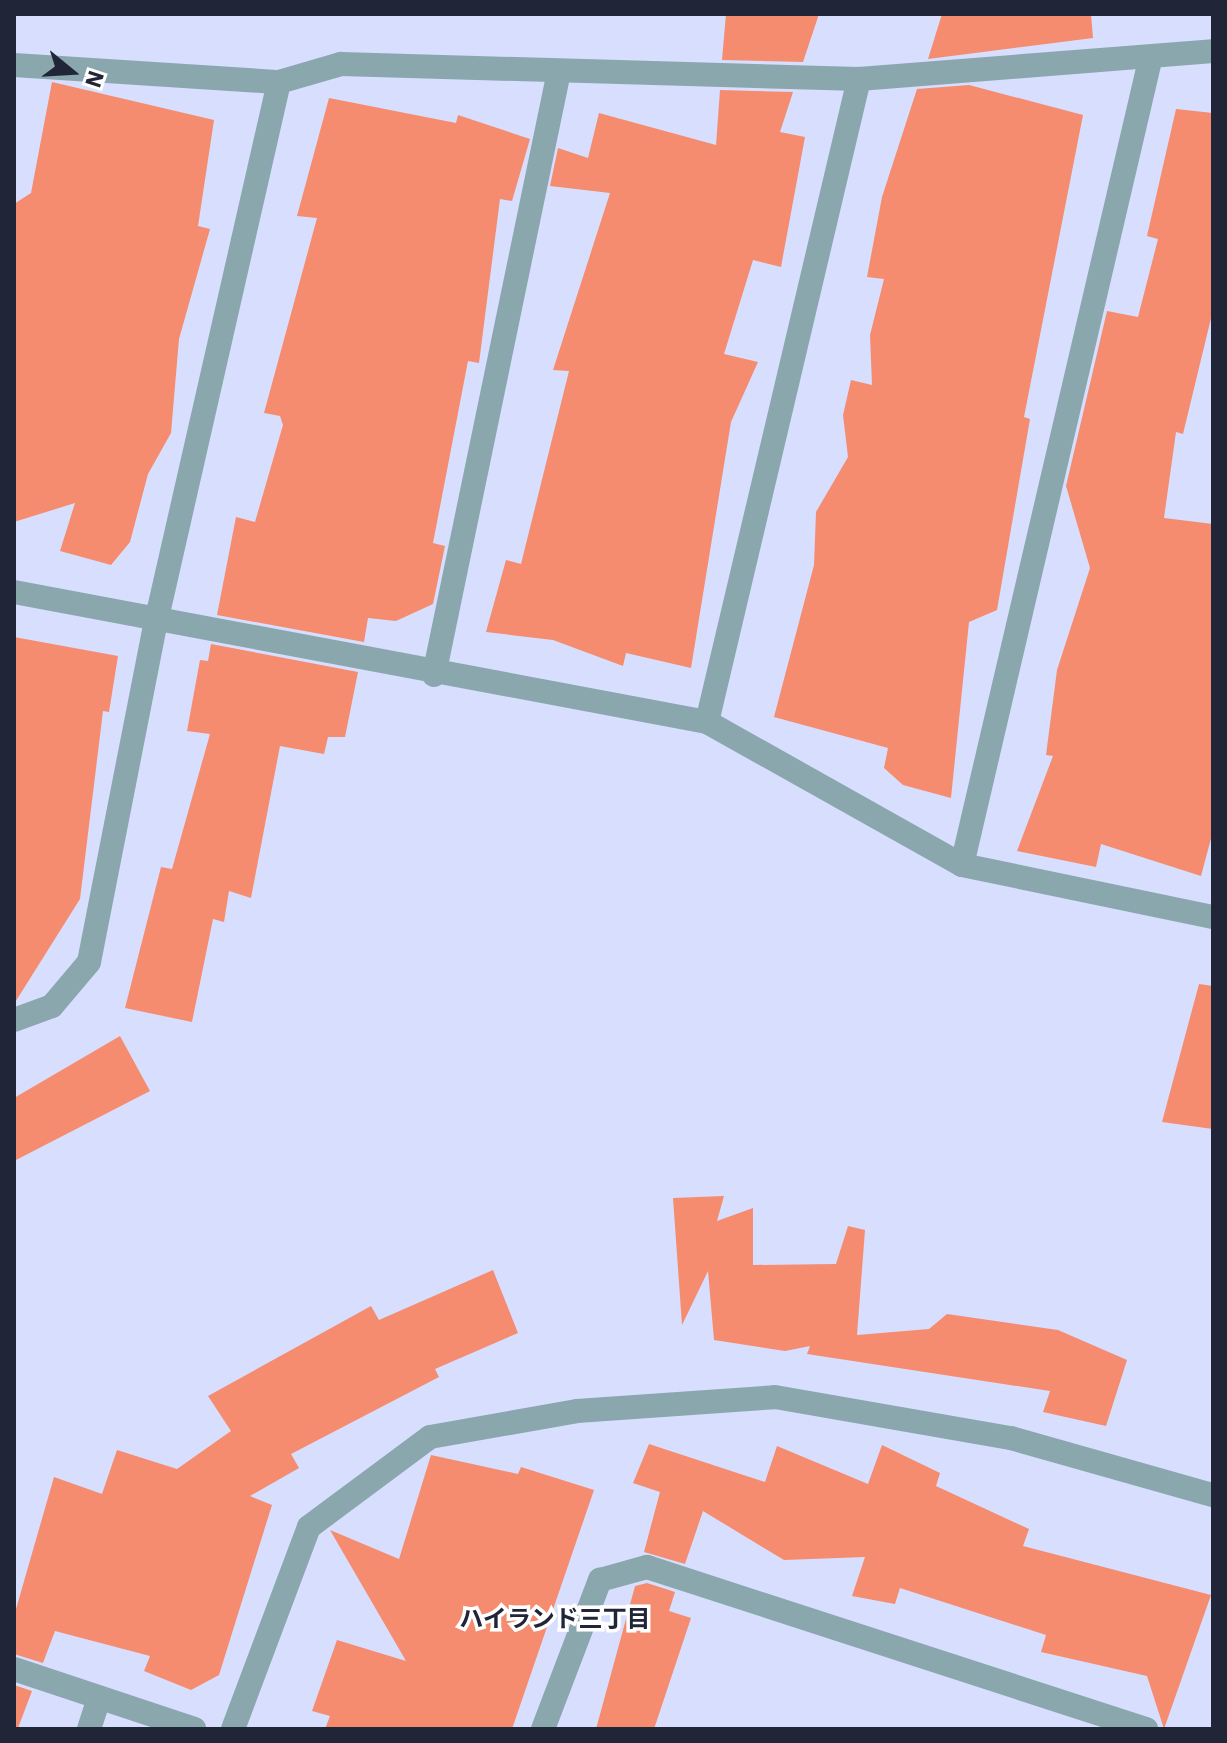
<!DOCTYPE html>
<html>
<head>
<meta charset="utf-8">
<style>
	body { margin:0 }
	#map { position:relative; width:1227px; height:1743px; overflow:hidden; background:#d7defe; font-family:"IBM Plex Sans","Noto Sans JP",sans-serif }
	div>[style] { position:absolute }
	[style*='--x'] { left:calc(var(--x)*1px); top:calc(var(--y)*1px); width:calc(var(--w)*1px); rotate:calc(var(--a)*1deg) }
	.building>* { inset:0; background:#f58c6f }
	.minor>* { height:24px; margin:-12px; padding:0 12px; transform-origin:12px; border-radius:12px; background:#8aa7ae }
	span { translate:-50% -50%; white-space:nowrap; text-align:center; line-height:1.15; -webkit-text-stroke:7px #fff; paint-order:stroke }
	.neighbourhood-label { font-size:24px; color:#212538; font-weight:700 }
	.frame { position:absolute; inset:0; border:16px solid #212538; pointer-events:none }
	.north { position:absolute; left:32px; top:32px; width:80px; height:80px; -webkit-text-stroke:6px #fff; paint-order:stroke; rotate:108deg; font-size:22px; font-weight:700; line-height:32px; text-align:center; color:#212538 }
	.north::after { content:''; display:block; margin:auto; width:28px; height:36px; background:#212538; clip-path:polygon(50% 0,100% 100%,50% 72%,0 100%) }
</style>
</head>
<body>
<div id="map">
	<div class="building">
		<i style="clip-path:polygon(726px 14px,819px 14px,803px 62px,722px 60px)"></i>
		<i style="clip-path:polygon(942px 14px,1091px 14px,1093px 38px,928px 59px)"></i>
		<i style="clip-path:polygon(52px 82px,214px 120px,198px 226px,210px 229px,179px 339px,171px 433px,148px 474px,130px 542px,111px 565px,60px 551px,75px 503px,14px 522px,14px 204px,31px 193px)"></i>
		<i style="clip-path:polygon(969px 85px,1083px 115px,1024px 417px,1030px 419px,997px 610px,969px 622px,951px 798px,903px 785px,884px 768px,888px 748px,774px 717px,814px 565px,816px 512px,848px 457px,843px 415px,851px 380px,872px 385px,870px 335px,884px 279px,867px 277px,882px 197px,917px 89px)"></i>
		<i style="clip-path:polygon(720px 90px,793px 92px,780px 132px,805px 137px,781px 267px,753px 260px,724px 354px,758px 362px,731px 422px,691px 668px,626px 653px,623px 666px,553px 640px,486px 632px,506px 560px,521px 564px,569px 371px,553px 370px,610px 193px,550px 186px,558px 148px,588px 158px,599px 113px,716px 145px)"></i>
		<i style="clip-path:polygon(329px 98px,456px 123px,458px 115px,530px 139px,512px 201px,500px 199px,479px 363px,468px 361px,433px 543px,445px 546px,433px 604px,396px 621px,368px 618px,364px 642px,217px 615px,236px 517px,255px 522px,283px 425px,280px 416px,264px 413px,317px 218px,297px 216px)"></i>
		<i style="clip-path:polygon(1176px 109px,1213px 113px,1213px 310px,1183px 434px,1176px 432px,1164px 518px,1213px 524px,1213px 831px,1201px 876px,1101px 844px,1096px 867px,1017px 851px,1053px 756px,1046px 755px,1057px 670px,1090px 568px,1066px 486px,1107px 311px,1138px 317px,1158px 239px,1147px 236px)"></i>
		<i style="clip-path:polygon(14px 637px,118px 656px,109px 712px,103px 711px,80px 899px,14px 1004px)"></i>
		<i style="clip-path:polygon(211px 644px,358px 672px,345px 737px,328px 737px,324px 754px,280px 746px,251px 898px,229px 891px,224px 922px,213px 919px,192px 1022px,125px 1008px,161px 867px,172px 869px,210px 734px,187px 731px,200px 660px,208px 661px)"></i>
		<i style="clip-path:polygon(1199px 984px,1213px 986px,1213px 1129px,1162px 1122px)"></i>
		<i style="clip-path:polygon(120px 1036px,150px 1091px,14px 1161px,14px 1098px)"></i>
		<i style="clip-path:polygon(724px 1196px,717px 1221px,753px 1208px,753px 1265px,836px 1264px,848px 1226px,865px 1230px,857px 1335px,929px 1329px,947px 1314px,1058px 1330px,1127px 1360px,1106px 1426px,1043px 1412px,1050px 1391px,807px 1354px,810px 1346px,785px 1351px,714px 1340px,708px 1271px,682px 1325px,673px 1198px)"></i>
		<i style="clip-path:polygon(493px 1270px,518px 1333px,435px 1369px,439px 1377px,291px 1454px,299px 1468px,250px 1496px,272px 1505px,219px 1675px,191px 1690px,144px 1671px,150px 1656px,55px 1631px,43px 1663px,14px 1654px,14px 1616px,54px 1477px,102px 1494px,117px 1450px,177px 1469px,231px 1431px,208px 1396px,371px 1306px,379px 1320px)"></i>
		<i style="clip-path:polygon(649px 1444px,765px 1482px,777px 1446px,868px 1484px,882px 1445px,940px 1473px,936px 1486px,1029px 1529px,1023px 1546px,1211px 1595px,1164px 1729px,1147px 1676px,1041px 1652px,1046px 1635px,900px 1588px,895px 1604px,852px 1596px,865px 1557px,784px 1560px,703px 1511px,685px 1564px,644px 1552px,660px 1492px,633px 1483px)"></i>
		<i style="clip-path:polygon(431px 1455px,518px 1474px,521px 1467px,594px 1490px,512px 1729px,325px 1729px,330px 1716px,312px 1711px,337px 1640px,406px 1661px,330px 1530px,399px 1559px)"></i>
		<i style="clip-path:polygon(647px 1583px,675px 1592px,669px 1611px,691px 1618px,654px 1729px,596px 1729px,635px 1586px)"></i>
		<i style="clip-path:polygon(14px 1685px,32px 1691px,18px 1728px,14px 1727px)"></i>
	</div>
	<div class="minor">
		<i style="--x:14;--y:65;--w:266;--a:3.7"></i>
		<i style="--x:279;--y:82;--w:65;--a:-16.2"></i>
		<i style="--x:341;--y:64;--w:518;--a:1.66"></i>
		<i style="--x:859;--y:79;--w:355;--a:-4.5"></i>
		<i style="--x:14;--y:592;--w:705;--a:10.62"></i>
		<i style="--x:707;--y:722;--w:292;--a:29.3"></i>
		<i style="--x:962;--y:865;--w:256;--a:11.7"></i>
		<i style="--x:434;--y:675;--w:612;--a:-78.3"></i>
		<i style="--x:707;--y:722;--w:661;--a:-76.7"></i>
		<i style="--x:962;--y:865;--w:827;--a:-76.85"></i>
		<i style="--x:14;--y:1020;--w:40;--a:-20.2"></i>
		<i style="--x:52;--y:1006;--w:57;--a:-49.9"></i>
		<i style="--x:89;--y:962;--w:347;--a:-78.9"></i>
		<i style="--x:156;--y:622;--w:554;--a:-77.17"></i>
		<i style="--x:14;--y:1669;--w:190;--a:18.4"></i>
		<i style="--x:89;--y:1729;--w:32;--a:-72"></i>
		<i style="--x:233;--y:1729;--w:216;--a:-69.4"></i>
		<i style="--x:309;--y:1527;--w:151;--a:-36.6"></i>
		<i style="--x:430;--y:1437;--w:149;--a:-10"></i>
		<i style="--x:577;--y:1411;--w:198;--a:-4"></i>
		<i style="--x:775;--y:1397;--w:240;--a:9.9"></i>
		<i style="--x:1011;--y:1438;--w:210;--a:15.8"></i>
		<i style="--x:543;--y:1729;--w:160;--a:-69.1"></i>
		<i style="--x:600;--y:1580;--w:49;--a:-15.5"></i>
		<i style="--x:647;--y:1567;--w:525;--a:17.99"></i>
	</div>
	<div class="neighbourhood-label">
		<span style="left:555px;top:1619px">ハイランド三丁目</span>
	</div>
	<div class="frame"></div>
	<div class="north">N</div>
</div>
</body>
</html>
